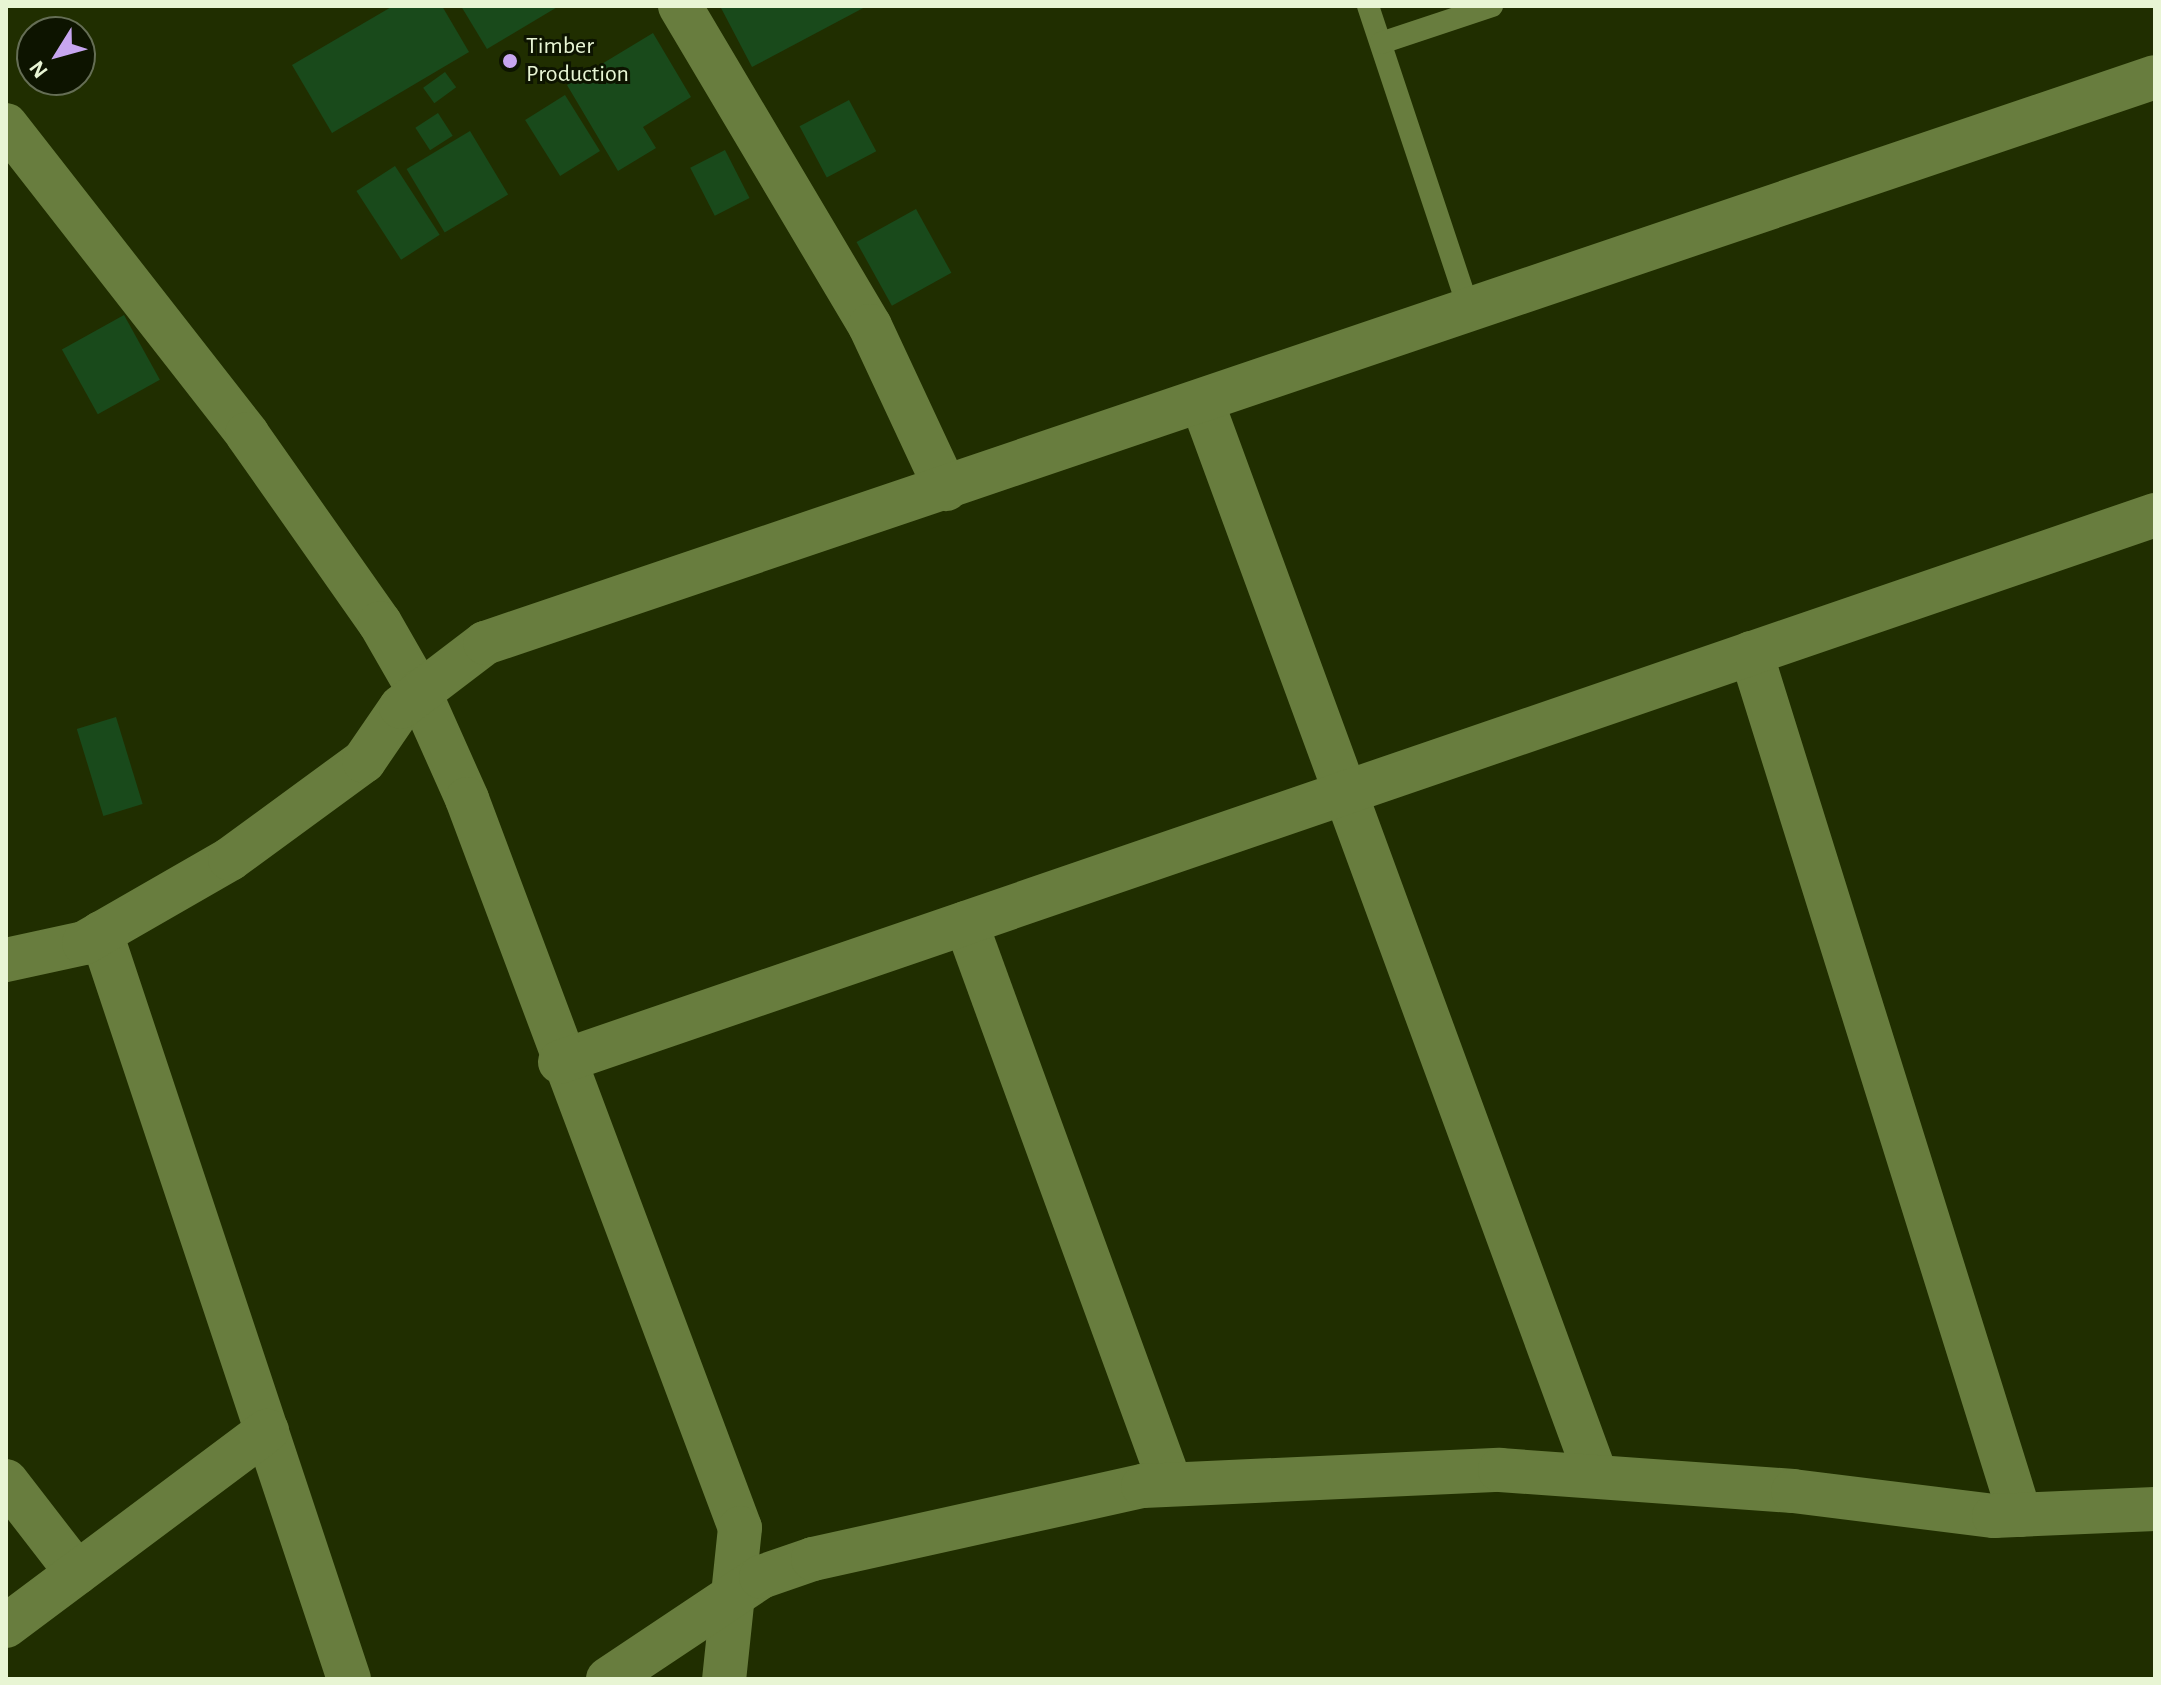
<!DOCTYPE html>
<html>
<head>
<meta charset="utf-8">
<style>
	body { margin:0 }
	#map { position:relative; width:2161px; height:1685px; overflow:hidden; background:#202e00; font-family:"Alegreya Sans",sans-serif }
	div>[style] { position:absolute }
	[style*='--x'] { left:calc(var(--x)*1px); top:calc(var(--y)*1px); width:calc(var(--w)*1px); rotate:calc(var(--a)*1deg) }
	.building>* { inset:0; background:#194a1b; transform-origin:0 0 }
	.lane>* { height:22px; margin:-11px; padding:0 11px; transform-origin:11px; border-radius:11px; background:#687d3e }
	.street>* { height:44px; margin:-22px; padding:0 22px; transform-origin:22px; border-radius:22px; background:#687d3e }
	.dots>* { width:22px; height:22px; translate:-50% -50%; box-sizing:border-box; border:4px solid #0d1400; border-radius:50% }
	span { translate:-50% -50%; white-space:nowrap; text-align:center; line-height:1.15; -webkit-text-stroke:6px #0d1400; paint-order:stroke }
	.poi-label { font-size:24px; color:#e8f5d4 }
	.left { translate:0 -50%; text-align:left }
	.frame { position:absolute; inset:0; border:8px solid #e8f5d4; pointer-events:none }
	.north { position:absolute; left:16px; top:16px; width:80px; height:80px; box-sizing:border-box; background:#0d1400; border:2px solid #656e55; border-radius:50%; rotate:233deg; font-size:22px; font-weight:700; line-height:32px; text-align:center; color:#e8f5d4 }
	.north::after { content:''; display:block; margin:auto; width:28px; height:36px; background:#c7a6f0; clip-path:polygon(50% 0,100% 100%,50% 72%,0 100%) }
</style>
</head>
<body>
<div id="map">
	<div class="building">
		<i style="clip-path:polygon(393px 6px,442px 6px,469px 52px,332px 133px,292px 65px)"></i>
		<i style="clip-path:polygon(461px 6px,559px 6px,487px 49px)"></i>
		<i style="clip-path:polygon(720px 6px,867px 6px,752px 67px)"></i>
		<i style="clip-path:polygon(653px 33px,691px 97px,643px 127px,656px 148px,618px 171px,567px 85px)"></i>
		<i style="left:445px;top:72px;width:19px;height:27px;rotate:54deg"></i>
		<i style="left:565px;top:95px;width:66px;height:47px;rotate:58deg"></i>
		<i style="left:849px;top:100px;width:58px;height:56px;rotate:62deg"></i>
		<i style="left:438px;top:113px;width:27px;height:27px;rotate:57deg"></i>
		<i style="left:470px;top:131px;width:74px;height:74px;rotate:59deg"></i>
		<i style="left:725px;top:150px;width:54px;height:39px;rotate:63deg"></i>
		<i style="left:395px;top:166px;width:82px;height:46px;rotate:57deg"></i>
		<i style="left:916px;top:209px;width:73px;height:68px;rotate:61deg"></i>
		<i style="left:124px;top:315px;width:74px;height:71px;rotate:61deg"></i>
		<i style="left:116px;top:717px;width:91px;height:41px;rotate:73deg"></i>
	</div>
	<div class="lane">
		<i style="--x:1368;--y:6;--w:324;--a:71.6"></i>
		<i style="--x:1381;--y:43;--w:117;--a:-18.4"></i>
	</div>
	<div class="street">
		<i style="--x:680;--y:6;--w:372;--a:59.3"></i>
		<i style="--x:870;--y:326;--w:180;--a:65"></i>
		<i style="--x:6;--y:125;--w:392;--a:52"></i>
		<i style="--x:247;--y:434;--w:231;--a:54.9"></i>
		<i style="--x:380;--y:623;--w:78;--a:60.2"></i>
		<i style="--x:419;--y:691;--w:118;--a:66"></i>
		<i style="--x:467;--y:799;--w:778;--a:69.47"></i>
		<i style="--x:740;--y:1528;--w:152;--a:96"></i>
		<i style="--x:1202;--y:402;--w:1144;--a:69.85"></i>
		<i style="--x:1751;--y:653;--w:903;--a:72.67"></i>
		<i style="--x:966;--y:923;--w:596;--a:69.98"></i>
		<i style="--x:101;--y:933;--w:786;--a:71.61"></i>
		<i style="--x:6;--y:960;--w:80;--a:-12.3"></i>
		<i style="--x:84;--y:943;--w:168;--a:-29.9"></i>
		<i style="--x:230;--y:859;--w:166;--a:-36.2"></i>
		<i style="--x:364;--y:761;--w:65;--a:-55.6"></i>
		<i style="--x:401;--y:707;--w:106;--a:-37.3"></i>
		<i style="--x:485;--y:643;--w:1763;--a:-18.72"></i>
		<i style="--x:560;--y:1062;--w:1686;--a:-18.93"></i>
		<i style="--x:6;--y:1481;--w:116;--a:52.3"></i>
		<i style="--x:6;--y:1626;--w:326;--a:-36.8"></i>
		<i style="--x:608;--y:1679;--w:184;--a:-33.7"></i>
		<i style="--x:761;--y:1577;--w:55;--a:-19.1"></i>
		<i style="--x:813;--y:1559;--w:338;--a:-12.5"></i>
		<i style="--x:1143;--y:1486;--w:357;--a:-2.6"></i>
		<i style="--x:1500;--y:1470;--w:294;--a:4.1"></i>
		<i style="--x:1793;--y:1491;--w:203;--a:7.1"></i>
		<i style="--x:1994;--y:1516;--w:161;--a:-2.5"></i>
	</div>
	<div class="dots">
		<i style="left:510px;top:61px;background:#c7a6f0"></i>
	</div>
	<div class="poi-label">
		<span class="left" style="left:526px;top:61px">Timber<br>Production</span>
	</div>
	<div class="frame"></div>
	<div class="north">N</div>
</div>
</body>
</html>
